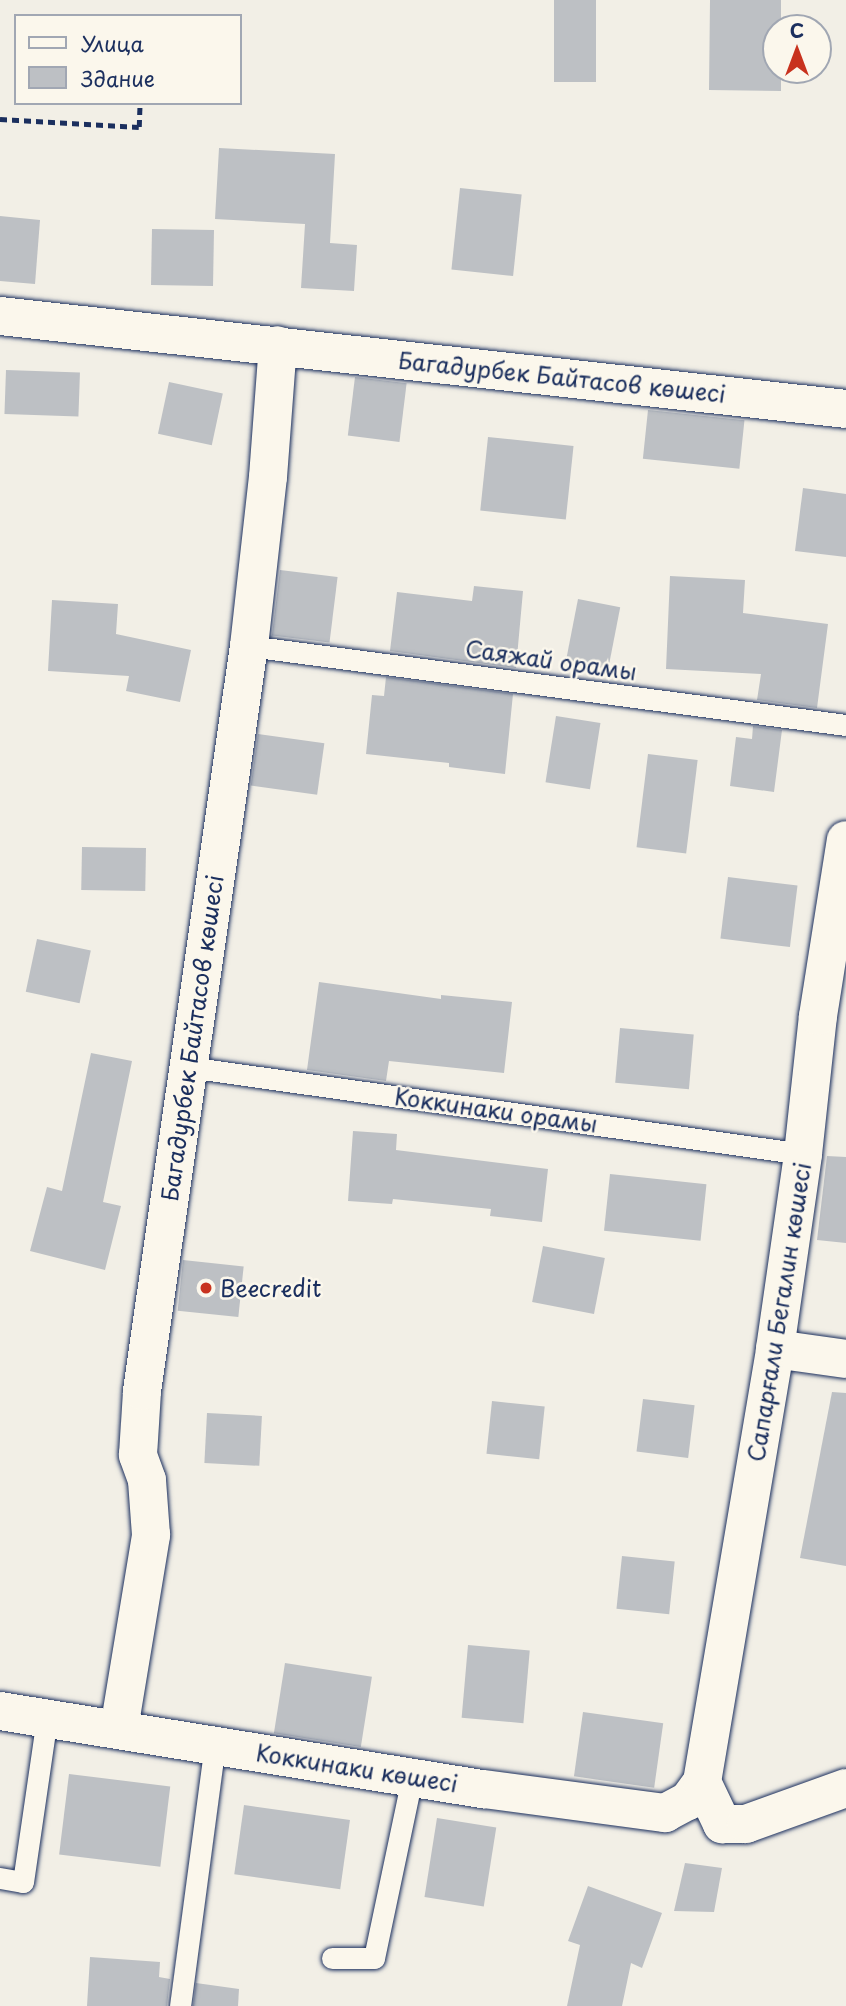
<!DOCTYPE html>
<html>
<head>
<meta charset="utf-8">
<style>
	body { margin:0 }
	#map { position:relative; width:846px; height:2006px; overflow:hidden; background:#f2efe6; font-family:"Playpen Sans",sans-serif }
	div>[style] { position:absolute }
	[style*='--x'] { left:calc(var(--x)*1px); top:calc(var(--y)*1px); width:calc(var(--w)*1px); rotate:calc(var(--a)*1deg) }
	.building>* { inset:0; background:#bdc0c4; transform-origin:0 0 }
	.path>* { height:4.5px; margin-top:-2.25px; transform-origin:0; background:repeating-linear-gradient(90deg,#1b2f5e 0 7px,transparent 0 12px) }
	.roads { filter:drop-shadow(0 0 2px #1b2f5e) drop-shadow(0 0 2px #1b2f5e) }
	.service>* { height:21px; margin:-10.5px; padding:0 10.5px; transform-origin:10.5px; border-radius:10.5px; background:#fbf7ec }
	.minor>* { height:38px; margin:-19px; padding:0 19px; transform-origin:19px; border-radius:19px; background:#fbf7ec }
	.dots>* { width:19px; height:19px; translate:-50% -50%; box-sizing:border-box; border:4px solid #fbf7ec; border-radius:50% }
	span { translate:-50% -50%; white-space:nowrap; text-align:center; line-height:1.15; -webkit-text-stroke:5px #fbf7ec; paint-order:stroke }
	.street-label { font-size:23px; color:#1b2f5e }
	.poi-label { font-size:23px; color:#1b2f5e }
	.left { translate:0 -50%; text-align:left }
	.legend { position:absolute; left:14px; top:14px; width:228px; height:91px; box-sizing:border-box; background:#fbf7ec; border:2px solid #a1a7b3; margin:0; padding:9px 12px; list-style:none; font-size:21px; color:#1b2f5e }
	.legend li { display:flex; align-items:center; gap:14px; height:35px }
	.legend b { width:35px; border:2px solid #a1a7b3 }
	.north { position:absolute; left:762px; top:14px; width:70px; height:70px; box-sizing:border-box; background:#fbf7ec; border:2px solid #a1a7b3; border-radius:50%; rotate:0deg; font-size:19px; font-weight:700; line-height:28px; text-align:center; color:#1b2f5e }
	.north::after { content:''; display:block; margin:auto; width:24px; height:32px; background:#c8321e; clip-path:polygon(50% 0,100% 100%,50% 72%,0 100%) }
</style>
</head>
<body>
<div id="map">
	<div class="building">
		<i style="left:554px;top:0;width:42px;height:82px"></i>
		<i style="clip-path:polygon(710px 0,781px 0,781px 28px,776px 28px,776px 70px,781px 70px,781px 91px,709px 90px)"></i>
		<i style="clip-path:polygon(219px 148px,335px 154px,330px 243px,357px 245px,354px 291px,301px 288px,305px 224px,215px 219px)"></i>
		<i style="left:460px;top:188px;width:62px;height:82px;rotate:6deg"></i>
		<i style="clip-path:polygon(0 216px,40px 220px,35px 284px,0 281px)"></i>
		<i style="left:152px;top:229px;width:62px;height:56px;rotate:1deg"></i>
		<i style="left:6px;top:370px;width:74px;height:44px;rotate:2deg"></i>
		<i style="left:355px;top:377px;width:52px;height:59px;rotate:7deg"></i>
		<i style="left:169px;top:382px;width:55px;height:53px;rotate:12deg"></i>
		<i style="left:648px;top:410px;width:97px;height:49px;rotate:6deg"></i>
		<i style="left:488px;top:437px;width:86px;height:74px;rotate:6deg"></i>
		<i style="clip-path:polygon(803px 488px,846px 494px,846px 557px,795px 551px)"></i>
		<i style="left:280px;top:570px;width:58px;height:66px;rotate:7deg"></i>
		<i style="clip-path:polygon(670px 576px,745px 580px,743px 613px,828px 624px,817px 708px,757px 700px,761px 674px,666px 669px)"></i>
		<i style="clip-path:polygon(474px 586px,523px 591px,516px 668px,390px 651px,397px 592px,472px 601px)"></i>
		<i style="left:578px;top:599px;width:43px;height:63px;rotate:11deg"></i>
		<i style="clip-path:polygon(52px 600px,118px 604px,116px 634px,191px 650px,180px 702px,126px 691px,129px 676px,48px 671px)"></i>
		<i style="clip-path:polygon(386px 677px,513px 694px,505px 774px,449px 767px,449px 763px,366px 754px,372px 695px,384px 696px)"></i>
		<i style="left:556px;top:716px;width:45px;height:67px;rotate:9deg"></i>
		<i style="clip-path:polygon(753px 726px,782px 730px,774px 792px,730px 786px,736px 737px,752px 739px)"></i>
		<i style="left:258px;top:734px;width:67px;height:52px;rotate:8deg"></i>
		<i style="left:648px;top:754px;width:50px;height:94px;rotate:7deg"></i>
		<i style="left:82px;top:847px;width:64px;height:43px;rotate:1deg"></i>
		<i style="left:728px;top:877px;width:70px;height:62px;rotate:7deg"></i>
		<i style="left:37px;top:939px;width:55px;height:54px;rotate:12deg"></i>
		<i style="clip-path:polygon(319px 982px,441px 999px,441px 995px,512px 1002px,504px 1073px,389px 1061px,386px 1081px,307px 1070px)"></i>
		<i style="left:620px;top:1028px;width:74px;height:55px;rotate:5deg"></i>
		<i style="clip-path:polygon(91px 1053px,132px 1061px,103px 1202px,121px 1206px,105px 1270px,30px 1251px,47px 1187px,62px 1191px)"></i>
		<i style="clip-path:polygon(353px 1131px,397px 1134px,396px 1150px,548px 1169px,542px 1222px,490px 1216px,491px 1209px,393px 1199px,392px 1204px,348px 1201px)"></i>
		<i style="clip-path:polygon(827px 1156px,846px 1157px,846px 1243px,817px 1240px)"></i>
		<i style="left:610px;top:1174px;width:97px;height:57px;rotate:6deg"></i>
		<i style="left:543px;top:1246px;width:63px;height:57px;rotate:11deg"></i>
		<i style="left:183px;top:1260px;width:61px;height:51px;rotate:6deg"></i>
		<i style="clip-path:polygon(832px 1392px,846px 1393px,846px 1566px,800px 1558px)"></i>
		<i style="left:643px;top:1399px;width:52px;height:53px;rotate:7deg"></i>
		<i style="left:492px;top:1401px;width:53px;height:53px;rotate:6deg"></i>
		<i style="left:207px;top:1413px;width:55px;height:50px;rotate:3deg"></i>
		<i style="left:622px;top:1556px;width:53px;height:53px;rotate:6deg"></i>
		<i style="left:468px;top:1645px;width:62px;height:73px;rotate:5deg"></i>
		<i style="left:285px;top:1663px;width:88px;height:71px;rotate:9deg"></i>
		<i style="left:583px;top:1712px;width:81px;height:65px;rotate:8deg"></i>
		<i style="left:69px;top:1774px;width:102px;height:81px;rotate:7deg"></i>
		<i style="left:244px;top:1805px;width:107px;height:70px;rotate:8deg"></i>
		<i style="left:437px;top:1818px;width:60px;height:80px;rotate:9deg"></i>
		<i style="clip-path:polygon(685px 1863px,722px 1868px,714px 1912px,674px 1911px)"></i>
		<i style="clip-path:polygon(588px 1886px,662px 1913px,642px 1968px,631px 1963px,622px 2006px,567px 2006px,580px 1945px,568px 1941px)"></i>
		<i style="clip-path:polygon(90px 1957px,160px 1962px,159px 1977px,170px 1979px,167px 2006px,87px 2006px)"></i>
		<i style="clip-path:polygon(196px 1983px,239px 1989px,238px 2006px,193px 2006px)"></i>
	</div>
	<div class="path">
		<i style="--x:141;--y:16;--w:2;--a:-90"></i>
		<i style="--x:0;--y:119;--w:139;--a:3.3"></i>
		<i style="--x:139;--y:127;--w:24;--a:-88"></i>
	</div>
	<div class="roads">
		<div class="service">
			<i style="--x:249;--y:646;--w:602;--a:7.54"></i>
			<i style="--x:188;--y:1067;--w:621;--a:8.05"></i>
			<i style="--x:0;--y:1878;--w:23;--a:10"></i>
			<i style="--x:23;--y:1882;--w:166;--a:-81.7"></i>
			<i style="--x:332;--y:1958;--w:42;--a:0"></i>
			<i style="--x:374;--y:1958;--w:185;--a:-78.1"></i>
			<i style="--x:180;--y:2006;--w:264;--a:-82.4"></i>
		</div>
		<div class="minor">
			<i style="--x:0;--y:316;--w:851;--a:6.27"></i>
			<i style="--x:775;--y:1349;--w:72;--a:8"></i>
			<i style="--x:0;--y:1711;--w:490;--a:9.2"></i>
			<i style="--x:484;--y:1789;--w:183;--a:7.6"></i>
			<i style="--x:665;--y:1813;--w:26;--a:-28"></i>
			<i style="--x:688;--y:1801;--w:24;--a:-54"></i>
			<i style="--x:702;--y:1782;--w:439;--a:-80.4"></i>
			<i style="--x:775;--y:1349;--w:197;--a:-81.8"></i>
			<i style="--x:803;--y:1154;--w:139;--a:-83.8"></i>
			<i style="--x:818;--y:1016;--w:178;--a:-81"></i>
			<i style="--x:119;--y:1729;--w:197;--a:-80.6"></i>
			<i style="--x:151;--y:1535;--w:55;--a:-94.2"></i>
			<i style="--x:147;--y:1480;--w:27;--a:-110"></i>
			<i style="--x:138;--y:1455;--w:64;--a:-86.4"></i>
			<i style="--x:142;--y:1391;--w:753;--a:-81.83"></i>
			<i style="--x:249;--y:646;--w:170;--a:-83.6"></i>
			<i style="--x:268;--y:477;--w:132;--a:-85.7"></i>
			<i style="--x:702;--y:1782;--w:47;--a:64.5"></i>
			<i style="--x:722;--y:1824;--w:24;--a:0"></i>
			<i style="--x:746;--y:1824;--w:106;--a:-19.8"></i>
		</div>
	</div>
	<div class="dots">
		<i style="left:206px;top:1288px;background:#c8321e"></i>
	</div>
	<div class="street-label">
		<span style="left:562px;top:377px;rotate:6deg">Багадурбек Байтасов көшесі</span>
		<span style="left:551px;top:660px;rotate:8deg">Саяжай орамы</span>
		<span style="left:192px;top:1038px;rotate:-82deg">Багадурбек Байтасов көшесі</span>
		<span style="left:496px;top:1110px;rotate:8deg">Коккинаки орамы</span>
		<span style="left:779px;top:1312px;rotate:-81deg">Сапарғали Бегалин көшесі</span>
		<span style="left:357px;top:1768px;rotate:9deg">Коккинаки көшесі</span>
	</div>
	<div class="poi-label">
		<span class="left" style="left:220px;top:1288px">Beecredit</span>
	</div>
	<ul class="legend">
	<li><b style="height:9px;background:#fbf7ec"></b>Улица</li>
	<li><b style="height:19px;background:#bdc0c4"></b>Здание</li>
	</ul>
	<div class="north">С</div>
</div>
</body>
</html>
